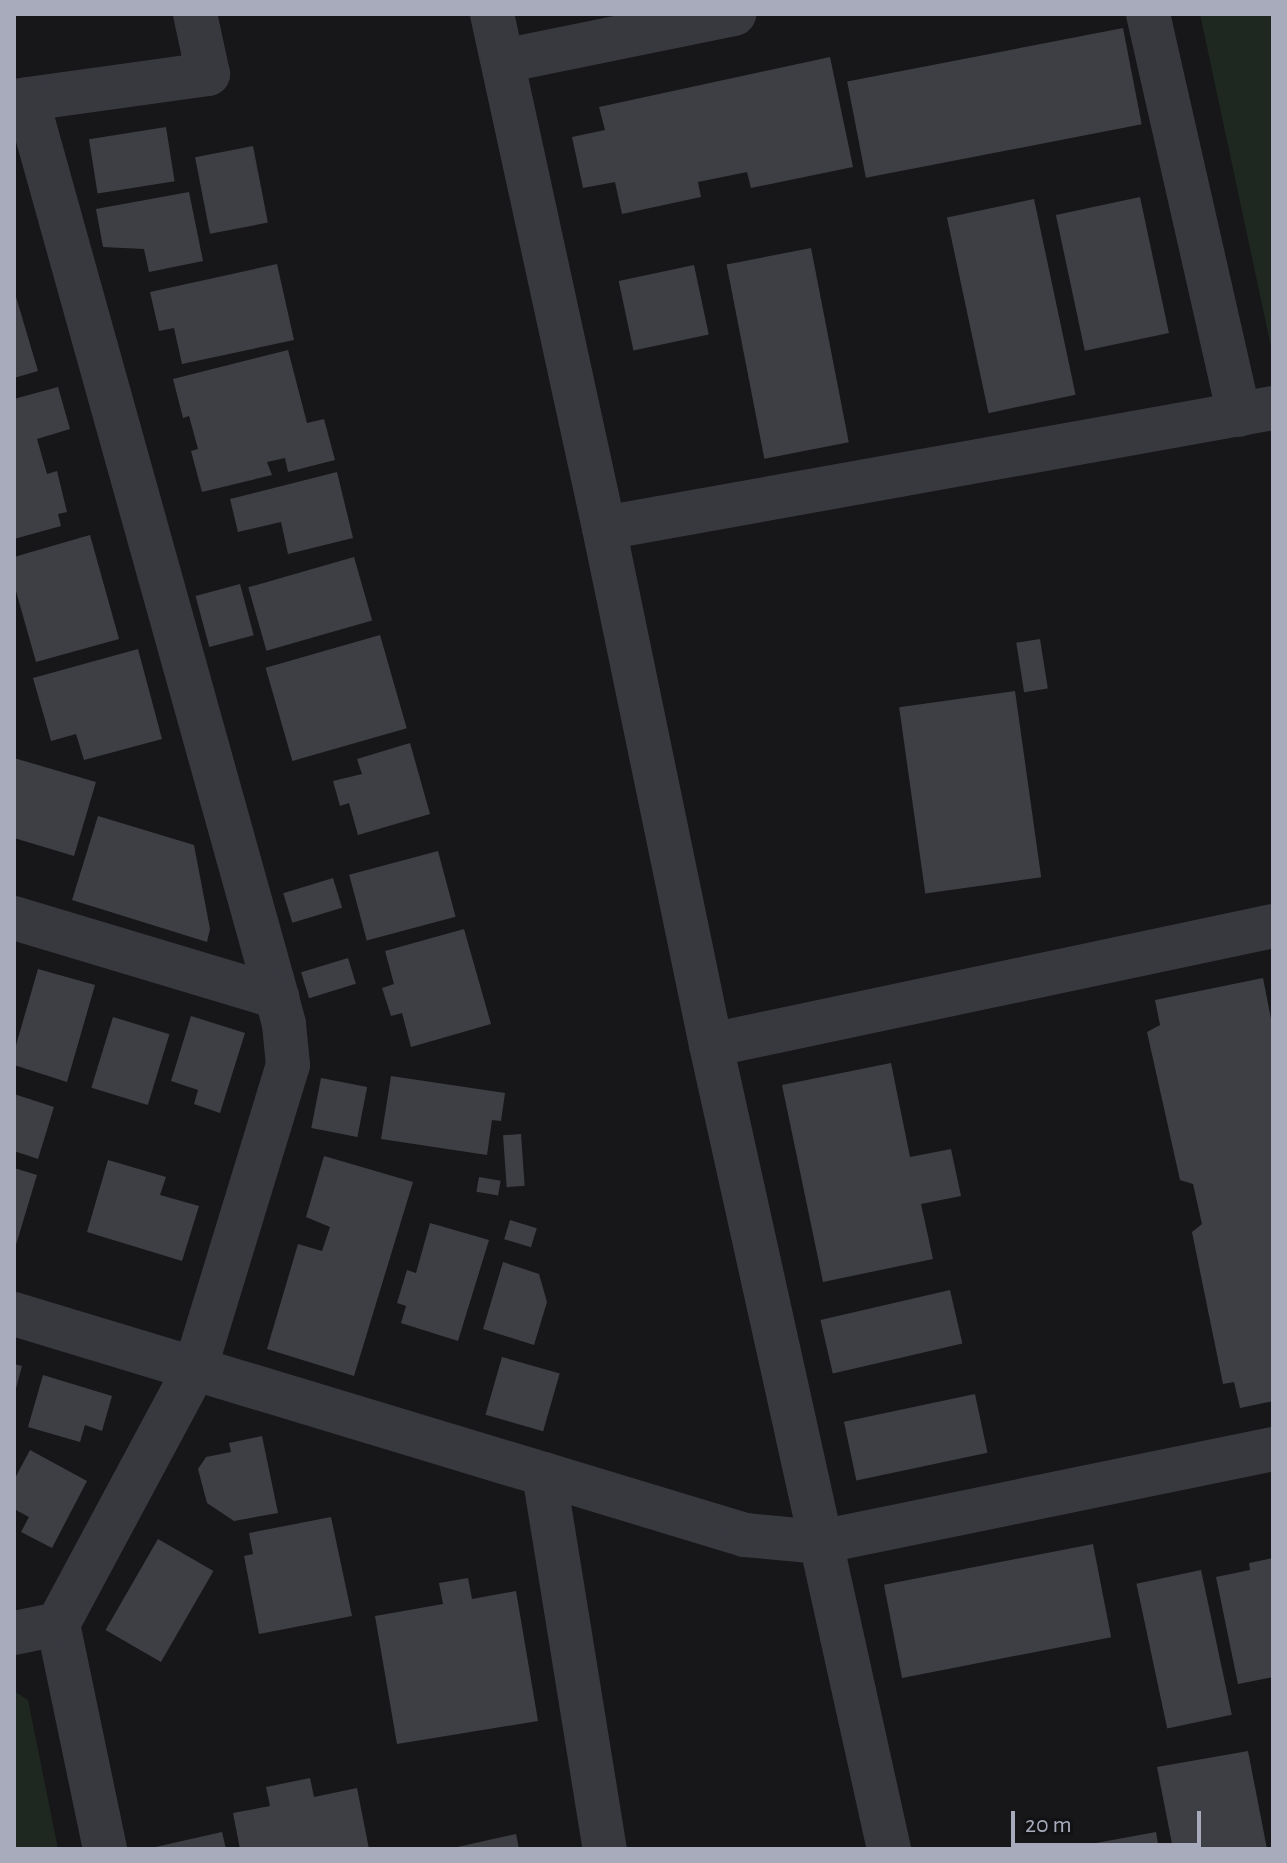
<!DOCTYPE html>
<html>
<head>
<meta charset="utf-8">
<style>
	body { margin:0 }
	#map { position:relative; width:1287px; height:1863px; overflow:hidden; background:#171719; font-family:"Alegreya Sans",sans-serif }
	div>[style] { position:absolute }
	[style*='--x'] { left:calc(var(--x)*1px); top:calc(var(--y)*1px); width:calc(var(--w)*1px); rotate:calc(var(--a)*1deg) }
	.green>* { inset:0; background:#1e2821 }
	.building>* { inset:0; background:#3e3f44; transform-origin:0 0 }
	.minor>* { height:44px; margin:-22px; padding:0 22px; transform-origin:22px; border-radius:22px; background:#38383f }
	span { translate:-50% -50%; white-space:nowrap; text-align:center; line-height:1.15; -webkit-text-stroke:7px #121214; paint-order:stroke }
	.frame { position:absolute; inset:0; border:16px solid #a8abbb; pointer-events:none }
	.scale { position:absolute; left:1011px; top:1811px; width:190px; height:36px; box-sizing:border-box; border:4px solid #a8abbb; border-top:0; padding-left:10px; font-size:24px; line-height:28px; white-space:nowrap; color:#a8abbb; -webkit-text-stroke:6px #121214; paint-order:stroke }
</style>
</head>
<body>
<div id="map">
	<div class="green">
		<i style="clip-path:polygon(1200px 14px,1273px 14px,1273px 356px)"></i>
		<i style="clip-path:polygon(14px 1691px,28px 1700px,58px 1849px,14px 1849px)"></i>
	</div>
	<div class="building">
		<i style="left:1123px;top:28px;width:98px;height:281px;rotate:79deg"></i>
		<i style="clip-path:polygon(830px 57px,853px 167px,751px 188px,747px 172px,698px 182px,701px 197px,622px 214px,615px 182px,583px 188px,572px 137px,605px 130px,599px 107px)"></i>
		<i style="left:166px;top:127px;width:55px;height:78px;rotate:81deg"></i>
		<i style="left:253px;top:146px;width:78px;height:59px;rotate:79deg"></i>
		<i style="clip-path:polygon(189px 192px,203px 261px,149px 272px,144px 249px,103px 247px,96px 209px)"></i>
		<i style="left:1140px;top:197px;width:139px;height:86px;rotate:78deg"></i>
		<i style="left:1034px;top:199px;width:200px;height:89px;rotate:78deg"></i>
		<i style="left:811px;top:248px;width:198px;height:86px;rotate:79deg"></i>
		<i style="clip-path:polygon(277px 264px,294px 340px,182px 364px,174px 328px,159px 331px,150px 292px)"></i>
		<i style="left:694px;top:265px;width:71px;height:77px;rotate:78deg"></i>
		<i style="clip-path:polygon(14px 290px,38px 371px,14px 378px)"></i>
		<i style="clip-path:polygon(288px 350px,307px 423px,324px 419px,335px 460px,288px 472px,285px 458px,267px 462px,272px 475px,202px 492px,191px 451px,198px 449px,189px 416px,183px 418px,173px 379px)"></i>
		<i style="clip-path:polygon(58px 387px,70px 429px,37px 439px,47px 474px,57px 471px,67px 512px,58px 514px,61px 526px,14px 539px,14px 399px)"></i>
		<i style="clip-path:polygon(337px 472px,353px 538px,288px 554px,281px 522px,238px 532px,230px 499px)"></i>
		<i style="clip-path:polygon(90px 535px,119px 639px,36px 662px,14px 584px,14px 557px)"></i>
		<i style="left:354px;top:557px;width:66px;height:110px;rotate:74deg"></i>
		<i style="left:240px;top:584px;width:53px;height:46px;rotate:75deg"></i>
		<i style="left:380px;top:635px;width:97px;height:119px;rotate:74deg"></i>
		<i style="left:1040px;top:639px;width:50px;height:24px;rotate:81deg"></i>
		<i style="clip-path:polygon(138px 649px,162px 739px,84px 760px,76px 734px,51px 741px,33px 678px)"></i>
		<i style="left:1015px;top:691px;width:188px;height:117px;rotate:82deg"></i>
		<i style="clip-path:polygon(410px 743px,430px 814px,358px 835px,349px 803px,340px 806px,333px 781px,362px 774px,357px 759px)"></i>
		<i style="clip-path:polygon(14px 758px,96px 782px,74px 856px,14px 838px)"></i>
		<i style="clip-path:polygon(98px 816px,194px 845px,210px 929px,207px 942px,72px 900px)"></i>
		<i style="left:438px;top:851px;width:68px;height:92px;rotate:75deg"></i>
		<i style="left:333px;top:878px;width:31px;height:52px;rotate:73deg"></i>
		<i style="clip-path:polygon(464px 929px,491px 1024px,411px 1047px,402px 1013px,391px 1016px,382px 988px,394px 984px,385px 951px)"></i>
		<i style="left:348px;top:958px;width:27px;height:49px;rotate:73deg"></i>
		<i style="clip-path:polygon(38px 969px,95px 985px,67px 1082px,14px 1065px,14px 1052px)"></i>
		<i style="clip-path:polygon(1263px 978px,1273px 1029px,1273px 1401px,1240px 1408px,1234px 1382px,1223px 1384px,1192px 1232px,1202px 1224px,1193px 1184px,1180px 1180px,1147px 1032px,1160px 1025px,1155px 1000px)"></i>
		<i style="clip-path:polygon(191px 1016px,245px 1033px,220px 1113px,194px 1104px,198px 1090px,171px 1081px)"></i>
		<i style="left:113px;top:1017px;width:59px;height:74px;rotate:17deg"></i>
		<i style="clip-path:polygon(891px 1063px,910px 1157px,951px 1149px,961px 1196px,921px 1204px,933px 1259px,823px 1282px,782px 1085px)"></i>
		<i style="clip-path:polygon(391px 1076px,505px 1093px,501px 1121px,492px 1120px,487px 1155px,381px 1139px)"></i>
		<i style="left:321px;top:1078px;width:47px;height:51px;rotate:11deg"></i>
		<i style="clip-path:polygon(14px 1094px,54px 1107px,38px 1159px,14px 1151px)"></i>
		<i style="left:521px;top:1134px;width:52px;height:18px;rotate:86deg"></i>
		<i style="clip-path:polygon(324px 1156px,413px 1182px,354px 1376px,267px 1349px,298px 1244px,322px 1251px,330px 1227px,306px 1217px)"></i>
		<i style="clip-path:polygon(108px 1160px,166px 1177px,160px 1195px,199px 1206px,182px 1261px,87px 1232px)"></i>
		<i style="clip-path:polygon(14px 1168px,37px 1175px,15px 1248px,14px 1248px)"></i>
		<i style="left:479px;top:1177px;width:22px;height:15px;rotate:10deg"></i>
		<i style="left:510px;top:1220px;width:28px;height:20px;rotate:17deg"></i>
		<i style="clip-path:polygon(430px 1223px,489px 1240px,458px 1341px,401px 1323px,406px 1306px,397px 1303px,407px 1270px,416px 1273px)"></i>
		<i style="clip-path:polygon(503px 1262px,539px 1274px,547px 1302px,534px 1345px,483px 1329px)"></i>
		<i style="left:950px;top:1290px;width:55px;height:133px;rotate:77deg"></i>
		<i style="left:502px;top:1357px;width:60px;height:60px;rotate:16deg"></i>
		<i style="clip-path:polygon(14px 1364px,22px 1366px,15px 1392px,14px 1392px)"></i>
		<i style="clip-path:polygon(43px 1375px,112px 1396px,102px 1431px,85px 1425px,80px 1442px,28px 1427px)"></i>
		<i style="left:975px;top:1394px;width:60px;height:134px;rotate:78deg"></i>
		<i style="clip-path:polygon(262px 1436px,278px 1513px,234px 1521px,207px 1503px,198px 1469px,206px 1457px,231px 1452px,229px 1443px)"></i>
		<i style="clip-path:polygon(30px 1450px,87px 1481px,52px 1548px,21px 1532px,29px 1517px,14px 1509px,14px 1480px)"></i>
		<i style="clip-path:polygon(331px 1517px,352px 1616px,259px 1634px,244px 1556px,253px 1554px,249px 1533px)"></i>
		<i style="left:158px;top:1539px;width:64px;height:105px;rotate:30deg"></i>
		<i style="left:1093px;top:1544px;width:95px;height:213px;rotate:79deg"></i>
		<i style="clip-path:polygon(1273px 1558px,1273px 1677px,1238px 1684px,1216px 1577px,1250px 1570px,1249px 1563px)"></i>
		<i style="left:1201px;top:1570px;width:148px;height:66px;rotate:78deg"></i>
		<i style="clip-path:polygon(468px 1578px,472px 1599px,516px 1591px,538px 1721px,397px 1744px,375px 1616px,443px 1604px,439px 1583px)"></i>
		<i style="clip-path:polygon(1248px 1751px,1267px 1849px,1173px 1849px,1157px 1767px)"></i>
		<i style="clip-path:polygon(310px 1778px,314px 1797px,357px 1788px,369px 1849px,240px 1849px,233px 1813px,270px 1806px,266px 1787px)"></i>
		<i style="clip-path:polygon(222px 1832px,226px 1849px,151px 1849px,151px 1848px)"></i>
		<i style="clip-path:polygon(1156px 1832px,1159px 1849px,1074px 1849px,1074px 1847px)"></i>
		<i style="clip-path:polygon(516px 1834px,519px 1849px,453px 1849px,453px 1848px)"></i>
	</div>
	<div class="minor">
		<i style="--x:492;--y:14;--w:526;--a:77.71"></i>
		<i style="--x:604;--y:528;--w:528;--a:78.31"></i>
		<i style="--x:711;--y:1045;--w:823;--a:77.52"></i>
		<i style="--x:1148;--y:14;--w:411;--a:77.2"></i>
		<i style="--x:503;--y:61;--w:236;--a:-11.5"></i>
		<i style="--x:14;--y:101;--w:196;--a:-7.9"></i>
		<i style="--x:208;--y:74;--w:61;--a:-102.2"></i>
		<i style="--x:604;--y:528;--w:680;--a:-10.17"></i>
		<i style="--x:14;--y:918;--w:275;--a:16.7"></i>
		<i style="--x:277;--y:997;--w:932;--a:-105.56"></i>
		<i style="--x:711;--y:1045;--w:574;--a:-11.96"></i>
		<i style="--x:14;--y:1314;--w:764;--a:16.82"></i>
		<i style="--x:745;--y:1535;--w:75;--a:5.3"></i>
		<i style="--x:820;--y:1542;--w:462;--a:-11.6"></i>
		<i style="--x:544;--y:1474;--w:380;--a:80.8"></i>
		<i style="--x:14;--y:1633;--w:45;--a:-11.6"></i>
		<i style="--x:105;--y:1849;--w:230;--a:-101.8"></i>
		<i style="--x:58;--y:1624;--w:289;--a:-61.8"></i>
		<i style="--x:195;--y:1369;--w:318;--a:-73"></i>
		<i style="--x:288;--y:1065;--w:41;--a:-95.6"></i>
		<i style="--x:284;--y:1024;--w:28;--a:-105"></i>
	</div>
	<div class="frame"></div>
	<div class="scale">20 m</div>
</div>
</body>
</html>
